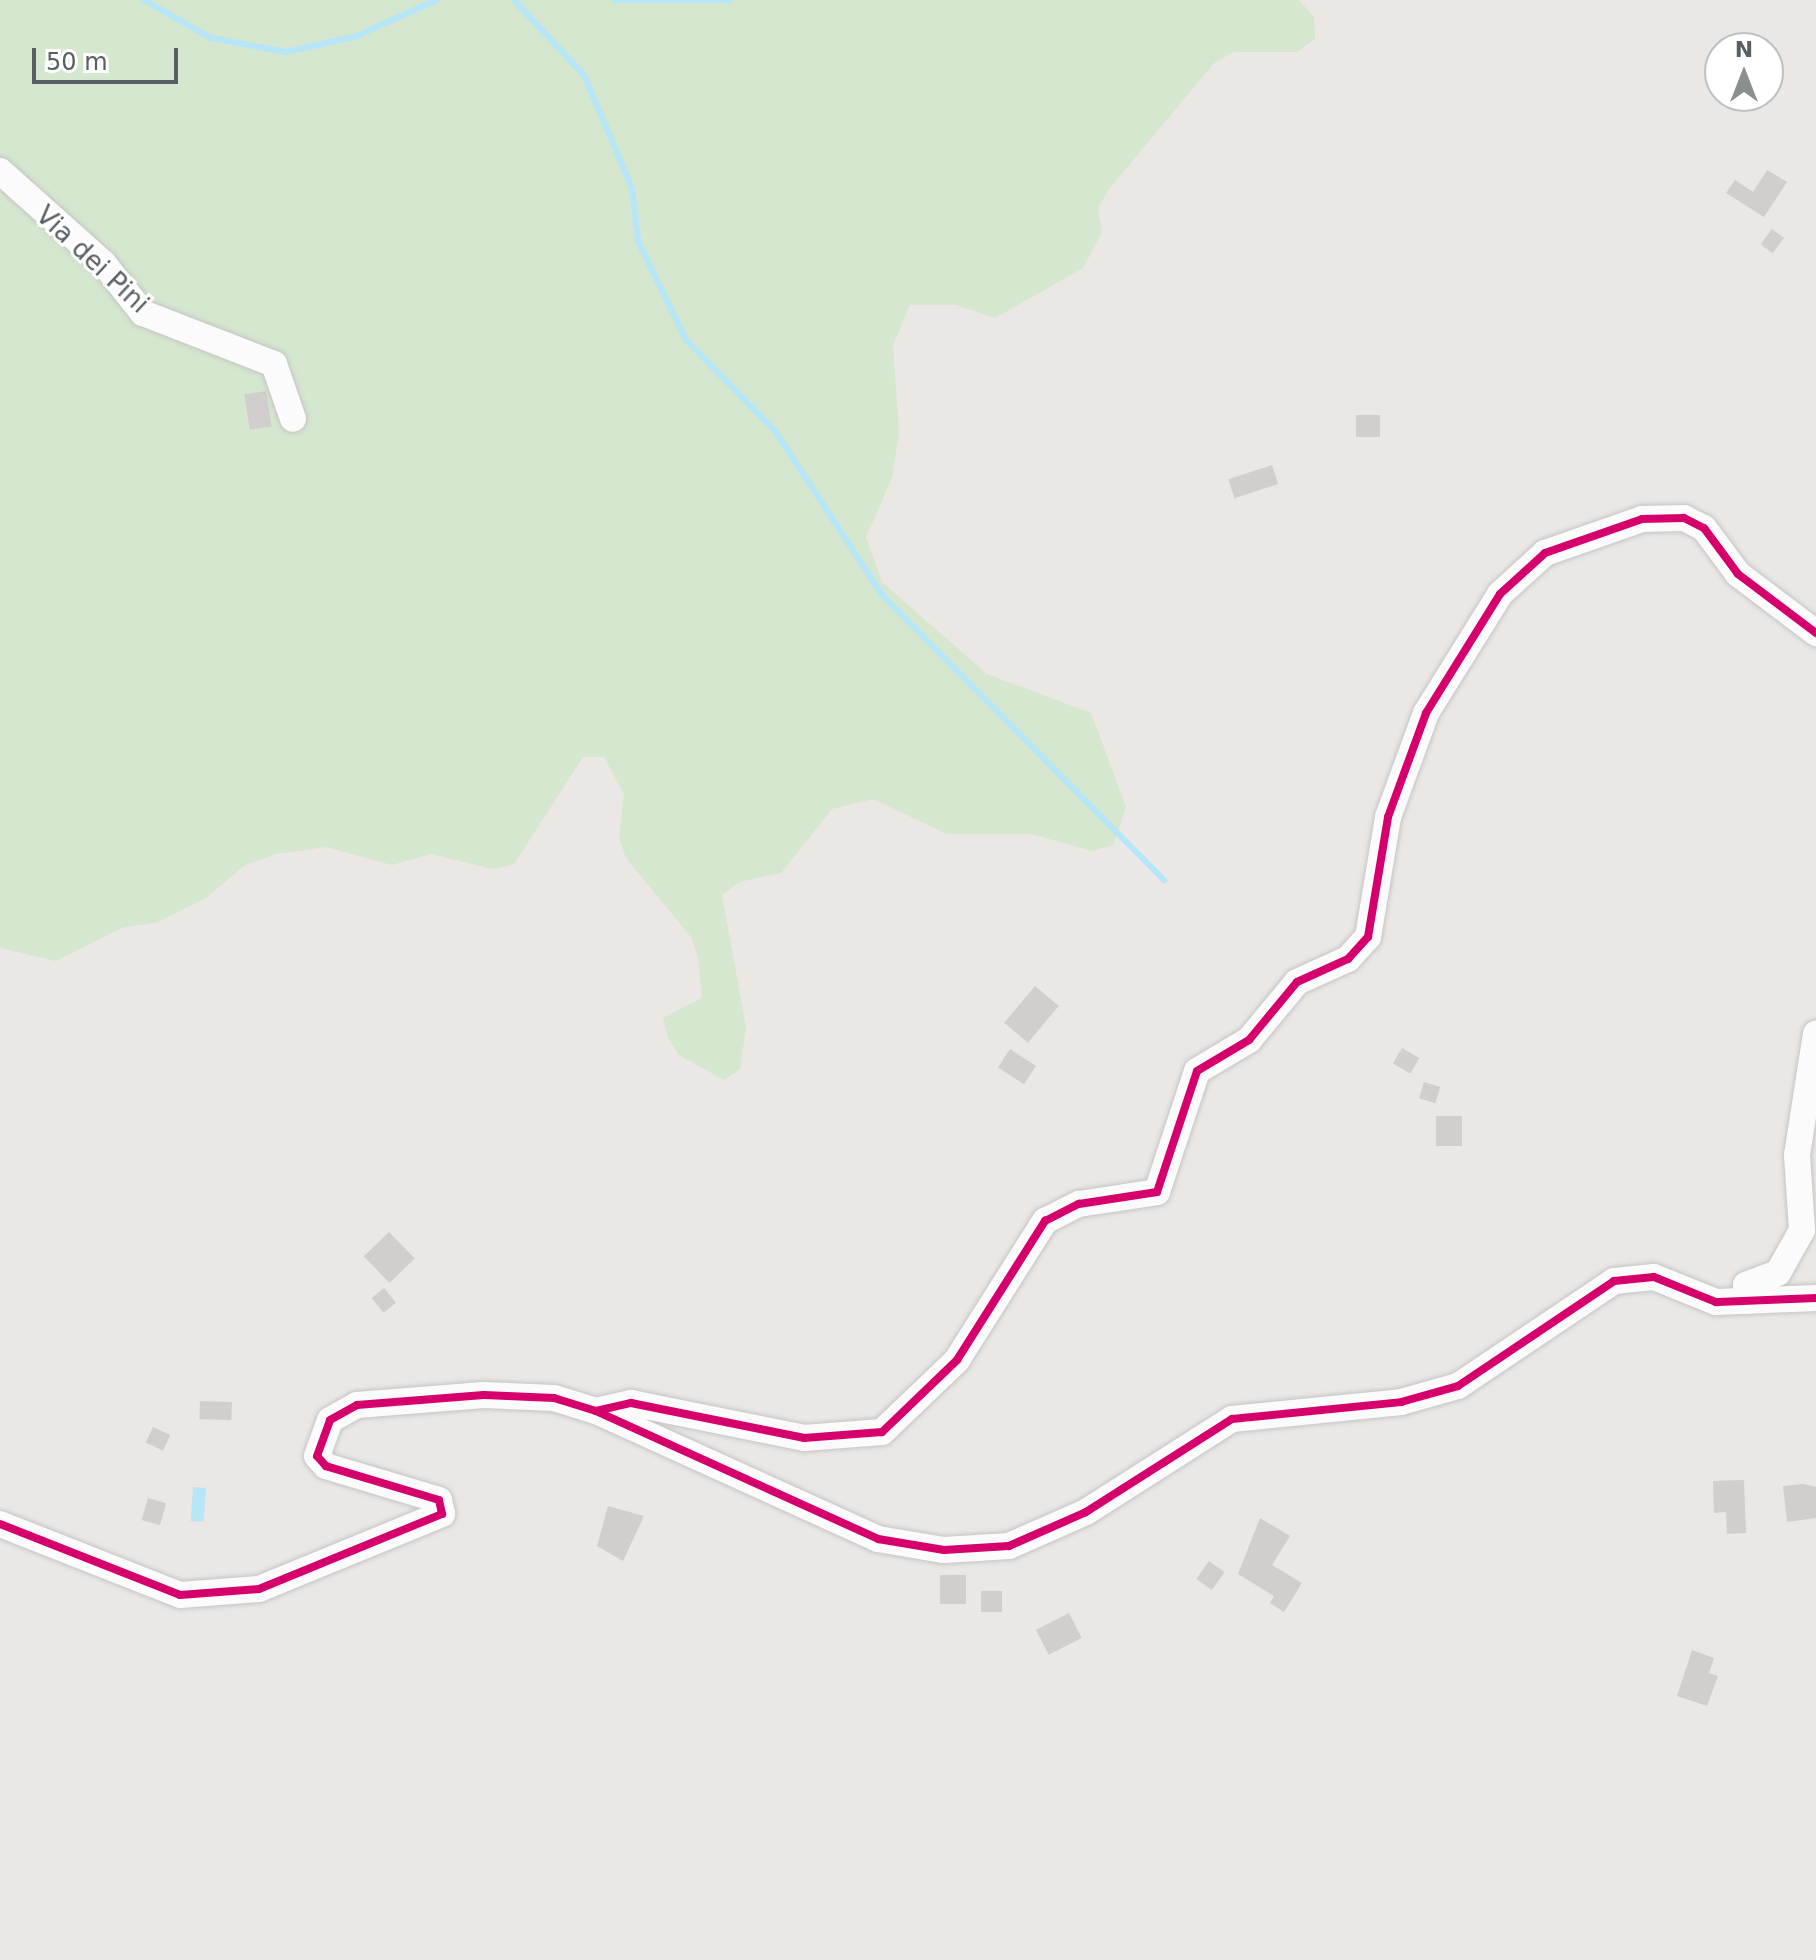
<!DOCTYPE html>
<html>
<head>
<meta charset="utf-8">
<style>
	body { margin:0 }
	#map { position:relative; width:1816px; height:1960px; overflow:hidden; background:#eae7e4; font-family:"DejaVu Sans",sans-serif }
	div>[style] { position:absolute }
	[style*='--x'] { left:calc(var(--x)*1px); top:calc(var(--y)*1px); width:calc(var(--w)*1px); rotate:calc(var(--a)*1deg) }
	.green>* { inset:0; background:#d5e7ce }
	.water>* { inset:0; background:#b6e6f7; transform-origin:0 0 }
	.stream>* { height:6px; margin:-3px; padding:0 3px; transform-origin:3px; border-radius:3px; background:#b6e6f7 }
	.building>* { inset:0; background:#d1cecd; transform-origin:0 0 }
	.roads { filter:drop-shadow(0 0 2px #c5c5c5) drop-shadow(0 0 2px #c5c5c5) }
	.minor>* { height:26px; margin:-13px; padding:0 13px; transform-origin:13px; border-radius:13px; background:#fcfbfb }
	.cycleway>* { height:8px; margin:-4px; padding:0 4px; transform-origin:4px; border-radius:4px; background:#d6006c }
	span { translate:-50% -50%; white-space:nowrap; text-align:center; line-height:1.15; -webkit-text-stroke:6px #fff; paint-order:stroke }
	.street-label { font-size:26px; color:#595f63 }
	.north { position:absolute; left:1704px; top:32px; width:80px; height:80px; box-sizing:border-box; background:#fff; border:2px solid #bdbfc1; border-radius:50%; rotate:0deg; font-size:22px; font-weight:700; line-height:32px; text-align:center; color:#595f63 }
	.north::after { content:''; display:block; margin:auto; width:28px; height:36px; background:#8c8f90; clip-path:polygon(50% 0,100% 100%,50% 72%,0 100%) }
	.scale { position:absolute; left:32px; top:48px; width:146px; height:36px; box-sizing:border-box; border:4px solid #595f63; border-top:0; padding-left:10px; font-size:24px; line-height:28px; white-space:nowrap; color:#595f63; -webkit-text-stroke:6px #fff; paint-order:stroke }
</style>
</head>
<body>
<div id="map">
	<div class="green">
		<i style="clip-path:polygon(0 0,1299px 0,1314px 17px,1315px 39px,1297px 52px,1234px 52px,1214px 63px,1109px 189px,1098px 208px,1102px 232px,1083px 268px,995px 318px,956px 305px,910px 305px,893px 345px,899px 432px,892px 478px,866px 537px,882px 582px,987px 674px,1091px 713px,1126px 807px,1113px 845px,1092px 851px,1031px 834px,947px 834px,873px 799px,832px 809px,781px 873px,739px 882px,722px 895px,746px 1027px,740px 1069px,724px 1080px,679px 1055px,668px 1038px,663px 1018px,702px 998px,698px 957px,691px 937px,626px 858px,619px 838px,624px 794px,604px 757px,583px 757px,514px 864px,493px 869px,431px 854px,392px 865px,326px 847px,276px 854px,245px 865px,206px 898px,158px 922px,121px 928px,56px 961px,0 948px)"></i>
	</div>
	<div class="water">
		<i style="left:193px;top:1487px;width:13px;height:34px;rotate:4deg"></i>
	</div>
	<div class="stream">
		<i style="--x:144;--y:0;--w:77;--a:29.6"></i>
		<i style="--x:211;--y:38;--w:76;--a:10.6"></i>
		<i style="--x:286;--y:52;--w:73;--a:-12.7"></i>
		<i style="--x:357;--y:36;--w:87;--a:-24.5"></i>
		<i style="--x:514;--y:0;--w:103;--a:47"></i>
		<i style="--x:584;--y:75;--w:123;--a:67"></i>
		<i style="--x:632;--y:188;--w:53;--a:83.5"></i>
		<i style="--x:638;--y:241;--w:110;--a:64.1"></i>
		<i style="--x:686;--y:340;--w:127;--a:45.6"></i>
		<i style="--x:775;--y:431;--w:197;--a:56.8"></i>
		<i style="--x:883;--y:596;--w:400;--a:45.3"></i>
		<i style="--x:615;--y:0;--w:115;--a:0"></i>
	</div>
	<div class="building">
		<i style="clip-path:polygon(1767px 170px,1787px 182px,1764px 217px,1726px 193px,1735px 180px,1753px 192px)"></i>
		<i style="left:1772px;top:229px;width:15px;height:19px;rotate:37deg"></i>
		<i style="left:266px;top:391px;width:36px;height:22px;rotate:81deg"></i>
		<i style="left:1356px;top:415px;width:24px;height:22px"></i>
		<i style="left:1272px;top:465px;width:20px;height:46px;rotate:72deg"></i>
		<i style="left:1035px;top:986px;width:31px;height:48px;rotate:40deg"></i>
		<i style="left:1402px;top:1048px;width:20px;height:18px;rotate:30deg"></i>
		<i style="left:1010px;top:1049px;width:31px;height:22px;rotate:33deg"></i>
		<i style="left:1424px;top:1082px;width:17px;height:17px;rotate:17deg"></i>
		<i style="left:1436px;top:1116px;width:26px;height:30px"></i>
		<i style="left:389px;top:1232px;width:37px;height:35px;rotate:46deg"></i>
		<i style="left:384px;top:1288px;width:19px;height:16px;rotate:51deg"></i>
		<i style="left:200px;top:1401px;width:32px;height:18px;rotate:2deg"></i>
		<i style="left:153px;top:1427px;width:19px;height:17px;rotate:25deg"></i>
		<i style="clip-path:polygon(1744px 1480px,1746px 1533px,1727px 1534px,1726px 1512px,1714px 1513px,1713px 1481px)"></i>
		<i style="clip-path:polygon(1803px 1484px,1816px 1487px,1816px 1518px,1787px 1522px,1783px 1486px)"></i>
		<i style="left:148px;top:1498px;width:19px;height:23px;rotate:16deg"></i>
		<i style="clip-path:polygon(608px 1506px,644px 1516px,623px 1561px,597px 1546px)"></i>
		<i style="clip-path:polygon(1260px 1518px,1290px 1536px,1272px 1565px,1302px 1583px,1284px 1612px,1270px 1603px,1274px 1596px,1238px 1574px)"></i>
		<i style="left:1209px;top:1561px;width:19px;height:22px;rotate:35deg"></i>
		<i style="left:966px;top:1575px;width:29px;height:26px;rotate:90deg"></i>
		<i style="left:981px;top:1591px;width:21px;height:21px"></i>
		<i style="left:1069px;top:1613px;width:28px;height:37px;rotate:63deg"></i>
		<i style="clip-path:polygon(1692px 1650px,1714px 1658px,1709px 1673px,1718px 1676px,1707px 1706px,1677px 1696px)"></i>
	</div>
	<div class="roads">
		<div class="minor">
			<i style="--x:0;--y:171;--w:140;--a:41.8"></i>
			<i style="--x:104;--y:264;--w:63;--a:51.5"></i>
			<i style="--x:143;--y:313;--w:141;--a:21.3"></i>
			<i style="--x:274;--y:364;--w:58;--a:70.9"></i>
			<i style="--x:1747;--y:1301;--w:16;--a:-94"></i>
			<i style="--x:1746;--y:1285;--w:34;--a:-21"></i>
			<i style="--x:1778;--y:1273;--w:49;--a:-60.8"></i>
			<i style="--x:1802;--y:1230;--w:75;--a:-93.8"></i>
			<i style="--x:1797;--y:1155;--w:123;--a:-81.1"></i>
			<i style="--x:596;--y:1411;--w:36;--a:-13"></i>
			<i style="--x:631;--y:1403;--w:177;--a:11.4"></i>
			<i style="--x:804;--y:1438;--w:78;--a:-4.4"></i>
			<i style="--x:882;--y:1432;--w:104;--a:-43.8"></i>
			<i style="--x:957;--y:1360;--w:165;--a:-57.7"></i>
			<i style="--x:1045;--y:1221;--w:38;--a:-27"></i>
			<i style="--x:1079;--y:1204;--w:79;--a:-8.7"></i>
			<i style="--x:1157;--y:1192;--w:127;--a:-71.7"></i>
			<i style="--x:1197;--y:1071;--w:61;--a:-30.8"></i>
			<i style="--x:1249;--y:1040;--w:75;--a:-50.4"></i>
			<i style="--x:1297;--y:982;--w:56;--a:-24.3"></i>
			<i style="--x:1348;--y:959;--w:30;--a:-48"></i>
			<i style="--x:1368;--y:937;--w:122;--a:-80.5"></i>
			<i style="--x:1388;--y:817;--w:111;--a:-69.9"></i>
			<i style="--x:1426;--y:713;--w:140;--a:-58.1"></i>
			<i style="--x:1500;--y:594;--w:61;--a:-42.3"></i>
			<i style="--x:1545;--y:553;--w:103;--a:-19.3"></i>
			<i style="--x:1642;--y:519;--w:42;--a:-1.4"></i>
			<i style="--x:1684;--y:518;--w:22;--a:27"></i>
			<i style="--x:1704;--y:528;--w:57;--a:53.5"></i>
			<i style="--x:1738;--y:574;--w:98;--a:37.1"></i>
			<i style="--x:0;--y:1524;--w:193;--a:21.5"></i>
			<i style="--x:180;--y:1595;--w:79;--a:-4.3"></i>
			<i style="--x:259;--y:1589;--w:198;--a:-22.3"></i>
			<i style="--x:442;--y:1514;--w:14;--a:-102"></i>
			<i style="--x:439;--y:1500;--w:118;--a:-163.3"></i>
			<i style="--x:326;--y:1466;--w:13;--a:-132"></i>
			<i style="--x:317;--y:1456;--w:38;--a:-70"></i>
			<i style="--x:330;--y:1420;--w:31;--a:-29"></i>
			<i style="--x:357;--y:1405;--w:127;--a:-4.5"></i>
			<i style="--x:484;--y:1395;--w:70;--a:2.5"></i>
			<i style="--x:554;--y:1398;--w:44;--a:17.2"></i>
			<i style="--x:596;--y:1411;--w:310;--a:24.4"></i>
			<i style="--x:878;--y:1539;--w:67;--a:9.5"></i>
			<i style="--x:944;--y:1550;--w:65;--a:-3.5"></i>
			<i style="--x:1009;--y:1546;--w:84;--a:-23.8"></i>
			<i style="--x:1086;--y:1512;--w:173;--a:-32.5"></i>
			<i style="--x:1232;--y:1419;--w:170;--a:-5.7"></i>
			<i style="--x:1401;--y:1402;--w:59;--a:-15.7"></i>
			<i style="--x:1458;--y:1386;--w:188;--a:-33.9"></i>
			<i style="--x:1614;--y:1281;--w:40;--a:-5.7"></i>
			<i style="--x:1654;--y:1277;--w:67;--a:22"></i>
			<i style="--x:1716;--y:1302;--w:100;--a:-2.3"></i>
		</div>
	</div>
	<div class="cycleway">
		<i style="--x:596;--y:1411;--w:36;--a:-13"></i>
		<i style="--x:631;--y:1403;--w:177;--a:11.4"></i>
		<i style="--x:804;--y:1438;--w:78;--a:-4.4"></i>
		<i style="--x:882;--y:1432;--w:104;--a:-43.8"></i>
		<i style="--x:957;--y:1360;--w:165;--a:-57.7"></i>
		<i style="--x:1045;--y:1221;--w:38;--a:-27"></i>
		<i style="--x:1079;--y:1204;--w:79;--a:-8.7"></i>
		<i style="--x:1157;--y:1192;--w:127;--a:-71.7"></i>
		<i style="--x:1197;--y:1071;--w:61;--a:-30.8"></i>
		<i style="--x:1249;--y:1040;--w:75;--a:-50.4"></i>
		<i style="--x:1297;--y:982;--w:56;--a:-24.3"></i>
		<i style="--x:1348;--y:959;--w:30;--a:-48"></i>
		<i style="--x:1368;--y:937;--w:122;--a:-80.5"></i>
		<i style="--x:1388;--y:817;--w:111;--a:-69.9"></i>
		<i style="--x:1426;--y:713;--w:140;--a:-58.1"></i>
		<i style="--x:1500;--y:594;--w:61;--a:-42.3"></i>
		<i style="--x:1545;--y:553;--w:103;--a:-19.3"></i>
		<i style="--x:1642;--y:519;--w:42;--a:-1.4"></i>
		<i style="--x:1684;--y:518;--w:22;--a:27"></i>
		<i style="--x:1704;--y:528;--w:57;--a:53.5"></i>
		<i style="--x:1738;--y:574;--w:98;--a:37.1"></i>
		<i style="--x:0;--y:1524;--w:193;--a:21.5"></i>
		<i style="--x:180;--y:1595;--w:79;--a:-4.3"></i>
		<i style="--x:259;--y:1589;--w:198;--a:-22.3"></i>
		<i style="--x:442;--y:1514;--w:14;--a:-102"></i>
		<i style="--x:439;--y:1500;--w:118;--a:-163.3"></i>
		<i style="--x:326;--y:1466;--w:13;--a:-132"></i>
		<i style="--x:317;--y:1456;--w:38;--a:-70"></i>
		<i style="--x:330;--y:1420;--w:31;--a:-29"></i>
		<i style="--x:357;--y:1405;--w:127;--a:-4.5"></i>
		<i style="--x:484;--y:1395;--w:70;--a:2.5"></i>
		<i style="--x:554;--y:1398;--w:44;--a:17.2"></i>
		<i style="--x:596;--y:1411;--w:310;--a:24.4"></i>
		<i style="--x:878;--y:1539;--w:67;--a:9.5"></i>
		<i style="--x:944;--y:1550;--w:65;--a:-3.5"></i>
		<i style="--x:1009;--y:1546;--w:84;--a:-23.8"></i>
		<i style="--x:1086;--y:1512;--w:173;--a:-32.5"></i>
		<i style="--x:1232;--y:1419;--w:170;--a:-5.7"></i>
		<i style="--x:1401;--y:1402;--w:59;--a:-15.7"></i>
		<i style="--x:1458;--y:1386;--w:188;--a:-33.9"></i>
		<i style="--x:1614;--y:1281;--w:40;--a:-5.7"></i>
		<i style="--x:1654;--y:1277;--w:67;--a:22"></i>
		<i style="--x:1716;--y:1302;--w:100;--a:-2.3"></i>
	</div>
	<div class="street-label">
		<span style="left:92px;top:260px;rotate:43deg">Via dei Pini</span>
	</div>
	<div class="north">N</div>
	<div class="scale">50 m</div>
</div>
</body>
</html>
